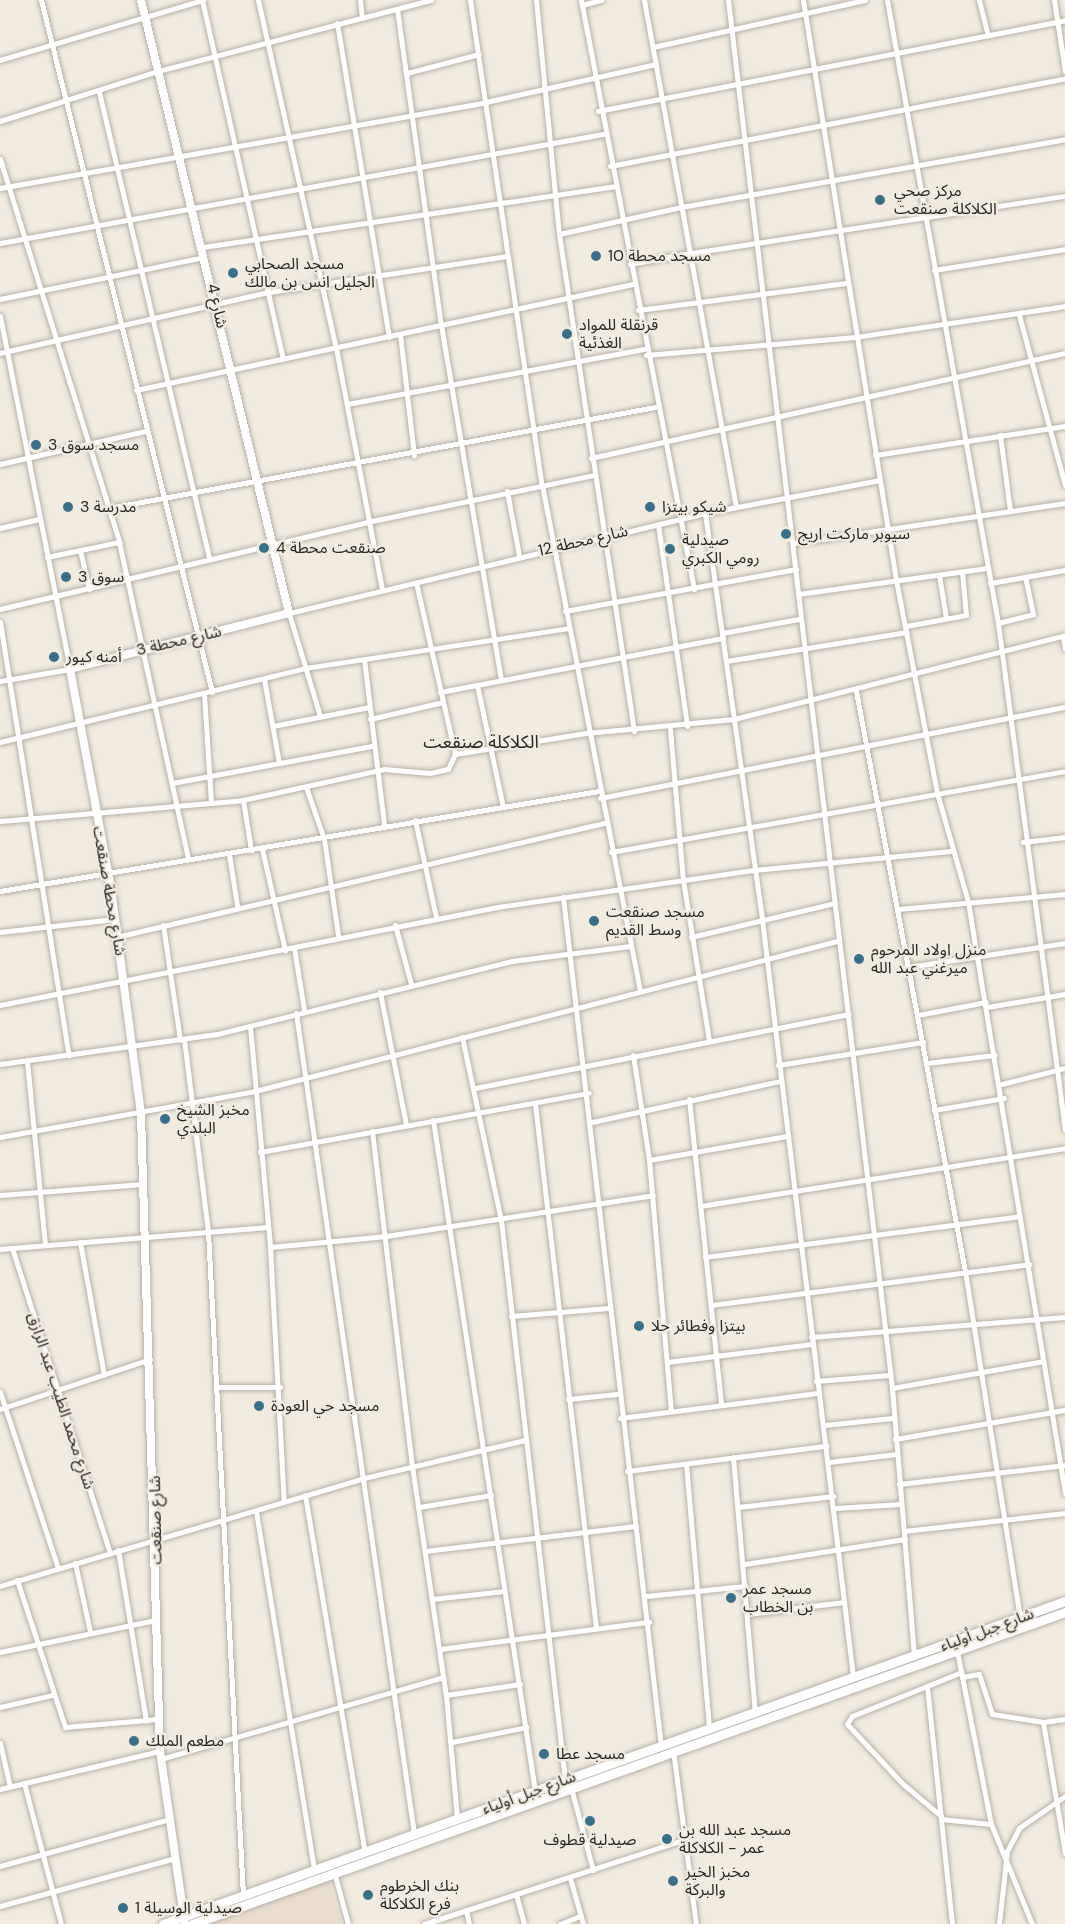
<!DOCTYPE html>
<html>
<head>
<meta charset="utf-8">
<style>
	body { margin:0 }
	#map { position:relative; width:1065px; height:1924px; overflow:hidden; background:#f1ebe0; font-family:"DM Sans","Noto Sans Arabic",sans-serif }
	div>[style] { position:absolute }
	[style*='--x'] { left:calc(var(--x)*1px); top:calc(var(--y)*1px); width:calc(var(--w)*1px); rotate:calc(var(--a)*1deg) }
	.built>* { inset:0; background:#e9dece }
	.roads { filter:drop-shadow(0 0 2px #b7b1a7) drop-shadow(0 0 2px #b7b1a7) }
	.street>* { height:5px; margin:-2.5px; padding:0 2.5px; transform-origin:2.5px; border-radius:2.5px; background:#fff }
	.secondary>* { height:8px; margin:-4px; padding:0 4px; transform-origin:4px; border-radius:4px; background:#fff }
	.primary>* { height:9px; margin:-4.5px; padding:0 4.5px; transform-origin:4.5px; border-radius:4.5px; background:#fff }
	.dots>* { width:16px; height:16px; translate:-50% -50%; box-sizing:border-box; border:3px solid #f1ebe0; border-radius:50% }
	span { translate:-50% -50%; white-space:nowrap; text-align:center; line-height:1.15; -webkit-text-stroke:4.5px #f1ebe0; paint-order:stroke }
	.poi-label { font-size:16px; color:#292723 }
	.left { translate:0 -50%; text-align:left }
	.street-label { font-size:16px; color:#292723 }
	.neighbourhood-label { font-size:18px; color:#292723 }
</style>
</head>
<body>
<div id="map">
	<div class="built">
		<i style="clip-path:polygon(329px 1880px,342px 1924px,210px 1924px)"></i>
	</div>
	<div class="roads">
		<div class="street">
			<i style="--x:41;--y:0;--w:713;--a:76.12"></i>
			<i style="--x:202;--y:0;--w:367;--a:77.3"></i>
			<i style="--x:258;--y:0;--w:357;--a:77.4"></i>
			<i style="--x:336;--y:348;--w:245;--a:79.2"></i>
			<i style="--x:360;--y:0;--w:18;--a:84"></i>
			<i style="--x:470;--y:0;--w:490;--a:81.6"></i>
			<i style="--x:542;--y:485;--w:515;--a:79.04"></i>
			<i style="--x:536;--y:0;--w:235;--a:84.4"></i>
			<i style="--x:559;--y:234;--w:503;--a:81.42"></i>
			<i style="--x:581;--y:0;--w:600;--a:79.14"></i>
			<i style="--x:644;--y:0;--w:515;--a:79.72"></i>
			<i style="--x:728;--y:0;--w:1398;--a:83.26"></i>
			<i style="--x:892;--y:1388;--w:268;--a:85.3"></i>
			<i style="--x:803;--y:0;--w:587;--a:80.89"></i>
			<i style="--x:896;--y:580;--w:217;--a:79.1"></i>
			<i style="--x:937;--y:793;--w:113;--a:74.1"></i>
			<i style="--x:968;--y:902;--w:599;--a:80.68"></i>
			<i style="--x:887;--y:0;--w:633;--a:79.9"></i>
			<i style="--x:998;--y:623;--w:511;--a:82.47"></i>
			<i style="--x:979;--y:0;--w:33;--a:76"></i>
			<i style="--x:1054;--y:0;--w:72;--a:81.2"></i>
			<i style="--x:582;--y:5;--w:20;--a:-15"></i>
			<i style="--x:397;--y:9;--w:319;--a:82.1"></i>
			<i style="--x:441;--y:325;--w:360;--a:80.4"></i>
			<i style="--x:337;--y:23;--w:318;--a:80.6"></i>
			<i style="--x:653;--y:47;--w:217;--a:-12.5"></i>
			<i style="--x:0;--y:60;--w:212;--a:-16.5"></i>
			<i style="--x:407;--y:73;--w:74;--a:-14.8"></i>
			<i style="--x:99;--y:92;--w:480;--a:76.7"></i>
			<i style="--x:598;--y:111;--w:476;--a:-11"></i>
			<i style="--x:0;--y:121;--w:166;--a:-17.6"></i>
			<i style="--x:158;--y:71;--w:282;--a:-14.6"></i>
			<i style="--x:0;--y:159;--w:401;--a:72.7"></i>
			<i style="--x:119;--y:542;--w:323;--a:77.7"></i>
			<i style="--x:610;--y:166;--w:463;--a:-10.9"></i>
			<i style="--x:0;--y:188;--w:494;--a:-10"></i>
			<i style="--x:486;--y:102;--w:174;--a:-12.6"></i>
			<i style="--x:559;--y:234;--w:125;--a:-12.5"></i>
			<i style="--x:681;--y:207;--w:390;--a:-10"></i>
			<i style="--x:0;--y:243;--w:613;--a:-10.25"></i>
			<i style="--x:203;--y:247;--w:416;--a:-8.4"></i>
			<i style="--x:678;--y:255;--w:391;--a:-8.7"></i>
			<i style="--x:630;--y:264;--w:44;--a:-10.5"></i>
			<i style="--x:934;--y:270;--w:133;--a:-9.1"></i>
			<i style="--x:0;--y:299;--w:208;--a:-11.6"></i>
			<i style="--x:638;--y:310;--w:210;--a:-7.4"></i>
			<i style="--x:1019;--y:315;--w:176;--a:74.9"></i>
			<i style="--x:0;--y:316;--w:360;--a:78.8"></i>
			<i style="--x:70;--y:669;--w:71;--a:170.3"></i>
			<i style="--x:400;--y:334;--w:122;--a:83.4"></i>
			<i style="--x:0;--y:353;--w:276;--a:-12.8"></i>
			<i style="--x:269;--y:292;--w:241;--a:-8.6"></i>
			<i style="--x:646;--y:355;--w:210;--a:-4.9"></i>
			<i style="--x:855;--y:337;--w:212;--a:-8.4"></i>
			<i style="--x:136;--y:390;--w:508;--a:-12.04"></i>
			<i style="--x:347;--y:404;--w:302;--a:-10.5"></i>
			<i style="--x:1000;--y:435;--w:77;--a:82.5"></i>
			<i style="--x:875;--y:455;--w:192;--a:-8.7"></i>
			<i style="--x:591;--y:458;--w:485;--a:-12.5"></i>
			<i style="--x:0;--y:464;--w:149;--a:-12.8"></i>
			<i style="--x:507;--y:491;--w:66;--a:79.5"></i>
			<i style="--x:109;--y:508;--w:555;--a:-10.48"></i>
			<i style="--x:705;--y:513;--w:410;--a:82"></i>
			<i style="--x:762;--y:919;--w:763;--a:83.15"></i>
			<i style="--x:658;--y:524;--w:204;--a:81.8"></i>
			<i style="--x:0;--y:528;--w:40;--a:-13"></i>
			<i style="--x:794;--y:543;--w:274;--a:-8.4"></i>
			<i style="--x:80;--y:550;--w:40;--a:77"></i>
			<i style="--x:47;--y:557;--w:74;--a:-11.8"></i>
			<i style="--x:939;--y:575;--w:44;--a:80.8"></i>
			<i style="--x:990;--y:583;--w:76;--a:-9.8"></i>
			<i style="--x:798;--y:594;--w:191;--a:-7.8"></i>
			<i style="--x:0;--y:609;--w:377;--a:-13.3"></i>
			<i style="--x:367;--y:522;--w:231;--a:-11.7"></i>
			<i style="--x:565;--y:611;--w:235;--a:-10.3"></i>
			<i style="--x:0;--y:622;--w:439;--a:81"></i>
			<i style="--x:998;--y:623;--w:36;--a:-14"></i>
			<i style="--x:1033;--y:614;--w:38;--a:-102"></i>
			<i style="--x:906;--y:626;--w:61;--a:-10.4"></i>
			<i style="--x:966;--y:615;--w:43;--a:-95.3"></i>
			<i style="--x:722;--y:633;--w:78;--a:-10.3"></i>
			<i style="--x:1063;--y:636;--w:13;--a:81"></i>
			<i style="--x:364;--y:659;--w:167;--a:83.1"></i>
			<i style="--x:726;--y:661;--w:183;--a:-9.1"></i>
			<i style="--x:264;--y:679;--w:85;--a:79.9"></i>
			<i style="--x:477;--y:685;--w:125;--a:78"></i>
			<i style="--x:856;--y:691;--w:590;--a:79.36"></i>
			<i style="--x:965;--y:1271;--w:351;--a:81"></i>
			<i style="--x:440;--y:692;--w:288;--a:-10.8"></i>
			<i style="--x:204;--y:694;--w:108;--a:86.3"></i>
			<i style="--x:320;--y:716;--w:108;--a:-106.8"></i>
			<i style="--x:289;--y:613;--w:428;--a:-13.5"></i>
			<i style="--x:705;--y:513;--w:177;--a:-10.7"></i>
			<i style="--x:370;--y:719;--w:75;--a:-13.1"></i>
			<i style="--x:273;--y:726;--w:98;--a:-11.2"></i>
			<i style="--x:670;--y:729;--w:152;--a:85.1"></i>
			<i style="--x:683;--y:880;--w:163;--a:80.8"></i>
			<i style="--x:0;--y:742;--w:314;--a:-13.6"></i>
			<i style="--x:305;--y:668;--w:266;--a:-8.6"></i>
			<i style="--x:455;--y:754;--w:133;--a:-9.1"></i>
			<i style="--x:586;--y:733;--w:149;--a:-5.4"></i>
			<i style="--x:734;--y:719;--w:341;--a:-14.2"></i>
			<i style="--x:172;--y:783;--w:203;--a:-10.5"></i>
			<i style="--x:306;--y:787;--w:55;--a:70.9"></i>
			<i style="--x:324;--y:839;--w:97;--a:81.7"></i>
			<i style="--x:600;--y:798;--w:474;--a:-11.1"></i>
			<i style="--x:243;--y:800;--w:51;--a:80.9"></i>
			<i style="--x:415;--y:820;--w:99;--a:77.8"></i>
			<i style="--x:0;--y:821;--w:244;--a:-4.9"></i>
			<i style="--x:243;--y:800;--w:144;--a:-12.4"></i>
			<i style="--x:384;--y:769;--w:46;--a:5"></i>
			<i style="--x:430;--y:773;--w:18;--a:-13"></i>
			<i style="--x:448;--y:769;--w:17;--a:-65"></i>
			<i style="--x:455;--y:754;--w:176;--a:-102.8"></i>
			<i style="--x:1023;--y:842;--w:42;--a:-6.8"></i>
			<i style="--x:262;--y:849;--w:104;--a:77.2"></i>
			<i style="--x:611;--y:852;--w:461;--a:-10.1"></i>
			<i style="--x:229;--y:854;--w:52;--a:81.1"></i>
			<i style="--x:0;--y:891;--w:607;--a:-9.48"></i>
			<i style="--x:563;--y:897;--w:855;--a:83.42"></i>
			<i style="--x:898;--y:909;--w:168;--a:-5.1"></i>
			<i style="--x:163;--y:925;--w:116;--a:81.6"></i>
			<i style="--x:395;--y:925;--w:61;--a:74.8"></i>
			<i style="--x:0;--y:932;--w:115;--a:-6.5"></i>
			<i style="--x:116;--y:937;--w:501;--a:-13.15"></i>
			<i style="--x:691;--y:937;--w:144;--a:-13.3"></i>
			<i style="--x:294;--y:948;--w:63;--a:80.8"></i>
			<i style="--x:908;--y:967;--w:159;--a:-8.7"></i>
			<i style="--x:380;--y:992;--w:135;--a:78.9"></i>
			<i style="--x:0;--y:1005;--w:507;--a:-11.15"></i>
			<i style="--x:497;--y:907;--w:260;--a:-8.2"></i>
			<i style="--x:754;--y:870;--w:200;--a:-5.5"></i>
			<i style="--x:987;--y:1007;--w:79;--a:-9.5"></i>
			<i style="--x:296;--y:1013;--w:829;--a:81.82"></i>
			<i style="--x:918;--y:1015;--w:69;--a:-10.8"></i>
			<i style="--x:250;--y:1026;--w:222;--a:84.8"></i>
			<i style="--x:270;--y:1247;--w:255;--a:86.9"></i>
			<i style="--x:462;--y:1037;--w:187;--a:78"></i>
			<i style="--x:501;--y:1220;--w:564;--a:83.48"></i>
			<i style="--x:184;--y:1039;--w:194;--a:82.9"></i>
			<i style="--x:208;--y:1232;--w:664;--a:86.98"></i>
			<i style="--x:633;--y:1055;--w:106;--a:81.3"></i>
			<i style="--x:649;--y:1160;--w:252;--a:85"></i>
			<i style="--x:27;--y:1061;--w:185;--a:84.4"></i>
			<i style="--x:927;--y:1063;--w:68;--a:-6.7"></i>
			<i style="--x:0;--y:1064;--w:219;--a:-7.9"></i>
			<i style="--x:217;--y:1034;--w:304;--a:-13.9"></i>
			<i style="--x:512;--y:961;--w:119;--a:-7.2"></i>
			<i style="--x:778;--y:1065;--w:147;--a:-9"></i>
			<i style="--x:1002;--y:1084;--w:65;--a:-14.3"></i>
			<i style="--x:475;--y:1088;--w:381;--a:-11.2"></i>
			<i style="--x:689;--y:1099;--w:307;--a:84"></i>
			<i style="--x:535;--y:1104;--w:528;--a:83.36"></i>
			<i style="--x:934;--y:1110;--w:71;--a:-9.7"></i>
			<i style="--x:433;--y:1120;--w:679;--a:81.36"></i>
			<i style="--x:592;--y:1122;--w:192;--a:-12.3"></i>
			<i style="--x:372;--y:1131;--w:337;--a:83.2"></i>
			<i style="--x:412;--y:1466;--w:232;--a:81.6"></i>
			<i style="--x:446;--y:1695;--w:124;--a:84.9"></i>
			<i style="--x:0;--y:1137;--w:259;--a:-10.2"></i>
			<i style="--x:255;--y:1091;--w:601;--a:-14.45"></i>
			<i style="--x:260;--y:1152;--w:334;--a:-10.2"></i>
			<i style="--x:649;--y:1160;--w:140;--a:-9.9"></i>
			<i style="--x:0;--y:1195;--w:144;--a:-4.4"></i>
			<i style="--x:700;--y:1206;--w:370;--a:-9"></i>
			<i style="--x:80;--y:1242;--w:135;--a:79.8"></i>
			<i style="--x:270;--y:1247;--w:117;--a:-5.4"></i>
			<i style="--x:386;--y:1236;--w:270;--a:-8.7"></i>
			<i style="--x:12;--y:1248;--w:320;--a:72.2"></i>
			<i style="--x:0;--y:1249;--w:269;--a:-4.7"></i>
			<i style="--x:705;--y:1257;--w:317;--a:-7.4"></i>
			<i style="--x:711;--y:1305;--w:321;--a:-7.3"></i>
			<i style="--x:511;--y:1316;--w:98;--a:-4.7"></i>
			<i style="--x:811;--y:1337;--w:255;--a:-4.5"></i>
			<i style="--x:667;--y:1362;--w:146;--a:-7.1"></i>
			<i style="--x:816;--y:1381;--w:74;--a:-4.6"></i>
			<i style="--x:216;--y:1387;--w:64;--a:0"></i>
			<i style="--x:892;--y:1388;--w:153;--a:-10.1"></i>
			<i style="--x:0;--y:1392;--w:185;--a:71.8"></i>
			<i style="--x:568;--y:1399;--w:49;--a:-5.8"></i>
			<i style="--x:0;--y:1409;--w:158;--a:-18.4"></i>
			<i style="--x:620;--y:1418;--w:199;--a:-7.2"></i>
			<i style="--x:824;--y:1425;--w:69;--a:-5.8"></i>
			<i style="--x:895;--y:1439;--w:172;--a:-9.7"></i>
			<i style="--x:733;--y:1457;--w:257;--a:85.1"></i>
			<i style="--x:829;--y:1462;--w:68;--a:-6.7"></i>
			<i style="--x:686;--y:1464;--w:265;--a:85"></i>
			<i style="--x:627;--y:1471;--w:201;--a:-7.2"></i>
			<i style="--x:899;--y:1484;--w:167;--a:-6.5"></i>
			<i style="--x:305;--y:1495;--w:362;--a:80.5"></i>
			<i style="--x:419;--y:1507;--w:73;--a:-9.5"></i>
			<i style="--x:738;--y:1507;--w:96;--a:-6.6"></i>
			<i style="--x:835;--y:1508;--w:66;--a:-3.5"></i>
			<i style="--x:256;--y:1511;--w:364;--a:80.8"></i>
			<i style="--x:904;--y:1531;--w:162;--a:-6.4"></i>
			<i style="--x:118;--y:1550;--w:173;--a:80.7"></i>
			<i style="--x:425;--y:1551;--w:212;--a:-6.8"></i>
			<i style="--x:75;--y:1563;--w:71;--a:77.7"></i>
			<i style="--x:745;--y:1564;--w:162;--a:-8.9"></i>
			<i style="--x:17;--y:1580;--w:155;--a:71.9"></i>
			<i style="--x:65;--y:1727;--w:93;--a:-4.9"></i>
			<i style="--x:0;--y:1586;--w:380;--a:-16.5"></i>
			<i style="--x:364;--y:1478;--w:165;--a:-13.3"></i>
			<i style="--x:646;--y:1596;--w:100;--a:-5.8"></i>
			<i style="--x:432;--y:1599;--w:73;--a:-6.3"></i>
			<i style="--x:748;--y:1614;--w:97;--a:-7.1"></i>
			<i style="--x:440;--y:1649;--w:211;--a:-7.4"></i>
			<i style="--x:957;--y:1651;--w:176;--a:78.9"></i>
			<i style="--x:991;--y:1824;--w:108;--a:67.7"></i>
			<i style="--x:0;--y:1652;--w:159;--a:-11.6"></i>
			<i style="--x:962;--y:1677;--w:17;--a:-10"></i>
			<i style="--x:979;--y:1674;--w:42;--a:72"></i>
			<i style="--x:992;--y:1714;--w:52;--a:8.9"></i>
			<i style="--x:1043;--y:1722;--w:22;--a:-8"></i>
			<i style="--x:927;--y:1686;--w:81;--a:158.2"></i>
			<i style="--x:852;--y:1716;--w:9;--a:122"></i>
			<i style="--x:847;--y:1724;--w:82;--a:47"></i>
			<i style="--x:903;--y:1784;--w:50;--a:40.1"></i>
			<i style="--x:446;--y:1695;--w:75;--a:-8.5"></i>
			<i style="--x:0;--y:1707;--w:53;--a:-13"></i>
			<i style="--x:1043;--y:1722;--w:133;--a:80.5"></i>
			<i style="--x:452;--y:1742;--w:76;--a:-11.3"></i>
			<i style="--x:0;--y:1743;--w:45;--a:77.2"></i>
			<i style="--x:673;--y:1750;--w:176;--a:82.5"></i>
			<i style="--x:161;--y:1759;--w:294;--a:-16.2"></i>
			<i style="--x:24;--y:1783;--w:146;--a:75.3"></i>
			<i style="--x:571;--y:1788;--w:85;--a:75"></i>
			<i style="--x:0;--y:1789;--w:164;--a:-13.4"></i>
			<i style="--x:941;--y:1819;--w:50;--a:5.7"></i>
			<i style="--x:0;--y:1866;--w:172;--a:-15.5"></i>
			<i style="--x:334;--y:1872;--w:54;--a:74.9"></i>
			<i style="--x:570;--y:1878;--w:48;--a:74.2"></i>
			<i style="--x:516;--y:1894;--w:31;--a:75"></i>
			<i style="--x:0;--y:1906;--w:178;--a:-15.3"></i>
			<i style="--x:466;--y:1910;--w:14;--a:78"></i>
			<i style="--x:424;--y:1924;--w:275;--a:-18"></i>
			<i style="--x:560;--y:1924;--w:22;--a:-22"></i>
			<i style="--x:952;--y:1924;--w:239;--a:-96"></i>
			<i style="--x:927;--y:1686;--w:37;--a:-22"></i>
			<i style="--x:999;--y:1924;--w:73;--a:-83.7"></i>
			<i style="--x:1007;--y:1851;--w:26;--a:-62"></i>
			<i style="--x:1019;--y:1828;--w:56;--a:-34.8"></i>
		</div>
		<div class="secondary">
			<i style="--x:141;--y:0;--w:631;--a:76.43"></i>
			<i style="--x:289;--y:613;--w:226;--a:165.7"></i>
			<i style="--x:70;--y:669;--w:224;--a:79.4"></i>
			<i style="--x:111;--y:889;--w:227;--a:82.4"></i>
			<i style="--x:141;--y:1114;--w:637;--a:88.29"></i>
			<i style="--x:160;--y:1751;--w:175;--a:81.8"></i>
		</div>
		<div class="primary">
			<i style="--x:163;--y:1924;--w:958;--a:-19.7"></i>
			<i style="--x:192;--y:1924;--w:927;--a:-19.67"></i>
		</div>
	</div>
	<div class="dots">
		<i style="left:880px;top:200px;background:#38708a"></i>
		<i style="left:596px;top:256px;background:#38708a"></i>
		<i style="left:233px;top:273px;background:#38708a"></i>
		<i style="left:567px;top:334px;background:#38708a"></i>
		<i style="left:36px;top:445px;background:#38708a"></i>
		<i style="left:68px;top:507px;background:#38708a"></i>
		<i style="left:650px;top:507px;background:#38708a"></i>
		<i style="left:786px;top:534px;background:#38708a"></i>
		<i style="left:264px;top:548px;background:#38708a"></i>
		<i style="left:670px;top:549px;background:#38708a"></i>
		<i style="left:66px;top:577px;background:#38708a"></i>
		<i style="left:54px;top:657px;background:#38708a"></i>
		<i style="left:594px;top:921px;background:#38708a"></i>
		<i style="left:859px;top:959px;background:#38708a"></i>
		<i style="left:165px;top:1119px;background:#38708a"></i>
		<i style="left:639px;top:1326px;background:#38708a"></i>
		<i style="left:259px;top:1406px;background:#38708a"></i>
		<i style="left:731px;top:1598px;background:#38708a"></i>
		<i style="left:134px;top:1741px;background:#38708a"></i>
		<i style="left:544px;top:1754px;background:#38708a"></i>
		<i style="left:590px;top:1821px;background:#38708a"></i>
		<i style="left:667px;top:1839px;background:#38708a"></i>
		<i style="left:673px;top:1881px;background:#38708a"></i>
		<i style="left:368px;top:1895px;background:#38708a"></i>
		<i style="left:123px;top:1908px;background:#38708a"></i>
	</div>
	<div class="poi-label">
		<span class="left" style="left:894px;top:200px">مركز صحي<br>الكلاكلة صنقعت</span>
		<span class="left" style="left:608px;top:256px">مسجد محطة 10</span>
		<span class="left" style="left:245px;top:273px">مسجد الصحابي<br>الجليل انس بن مالك</span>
		<span class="left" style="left:579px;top:334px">قرنقلة للمواد<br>الغذئية</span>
		<span class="left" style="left:48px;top:445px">مسجد سوق 3</span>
		<span class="left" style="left:80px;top:507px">مدرسة 3</span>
		<span class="left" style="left:662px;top:507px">شيكو بيتزا</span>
		<span class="left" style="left:798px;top:534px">سيوبر ماركت اريج</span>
		<span class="left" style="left:682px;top:549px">صيدلية<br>رومي الكبري</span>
		<span class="left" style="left:276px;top:548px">صنقعت محطة 4</span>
		<span class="left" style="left:78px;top:577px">سوق 3</span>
		<span class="left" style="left:66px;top:657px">أمنه كيور</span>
		<span class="left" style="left:606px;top:921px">مسجد صنقعت<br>وسط القديم</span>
		<span class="left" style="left:871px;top:959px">منزل اولاد المرحوم<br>ميرغني عبد الله</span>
		<span class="left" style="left:177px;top:1119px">مخبز الشيخ<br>البلدي</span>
		<span class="left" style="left:651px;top:1326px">بيتزا وفطائر حلا</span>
		<span class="left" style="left:271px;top:1406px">مسجد حي العودة</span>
		<span class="left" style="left:743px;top:1598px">مسجد عمر<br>بن الخطاب</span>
		<span class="left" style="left:146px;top:1741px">مطعم الملك</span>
		<span class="left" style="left:556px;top:1754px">مسجد عطا</span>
		<span class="left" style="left:679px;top:1839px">مسجد عبد الله بن<br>عمر - الكلاكلة</span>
		<span style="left:590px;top:1840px">صيدلية قطوف</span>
		<span class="left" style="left:685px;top:1881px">مخبز الخير<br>والبركة</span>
		<span class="left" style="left:380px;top:1895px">بنك الخرطوم<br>فرع الكلاكلة</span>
		<span class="left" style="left:135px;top:1908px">صيدلية الوسيلة 1</span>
	</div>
	<div class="street-label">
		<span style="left:217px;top:306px;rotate:77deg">شارع 4</span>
		<span style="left:583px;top:541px;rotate:-13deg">شارع محطة 12</span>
		<span style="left:179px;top:641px;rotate:-13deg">شارع محطة 3</span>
		<span style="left:109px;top:891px;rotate:80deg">شارع محطة صنقعت</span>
		<span style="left:61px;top:1401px;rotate:72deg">شارع محمد الطيب عبد الرازق</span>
		<span style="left:156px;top:1520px;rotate:-91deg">شارع صنقعت</span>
		<span style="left:987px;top:1630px;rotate:-20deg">شارع جبل أولياء</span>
		<span style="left:529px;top:1793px;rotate:-20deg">شارع جبل أولياء</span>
	</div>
	<div class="neighbourhood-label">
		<span style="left:481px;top:742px">الكلاكلة صنقعت</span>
	</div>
</div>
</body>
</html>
